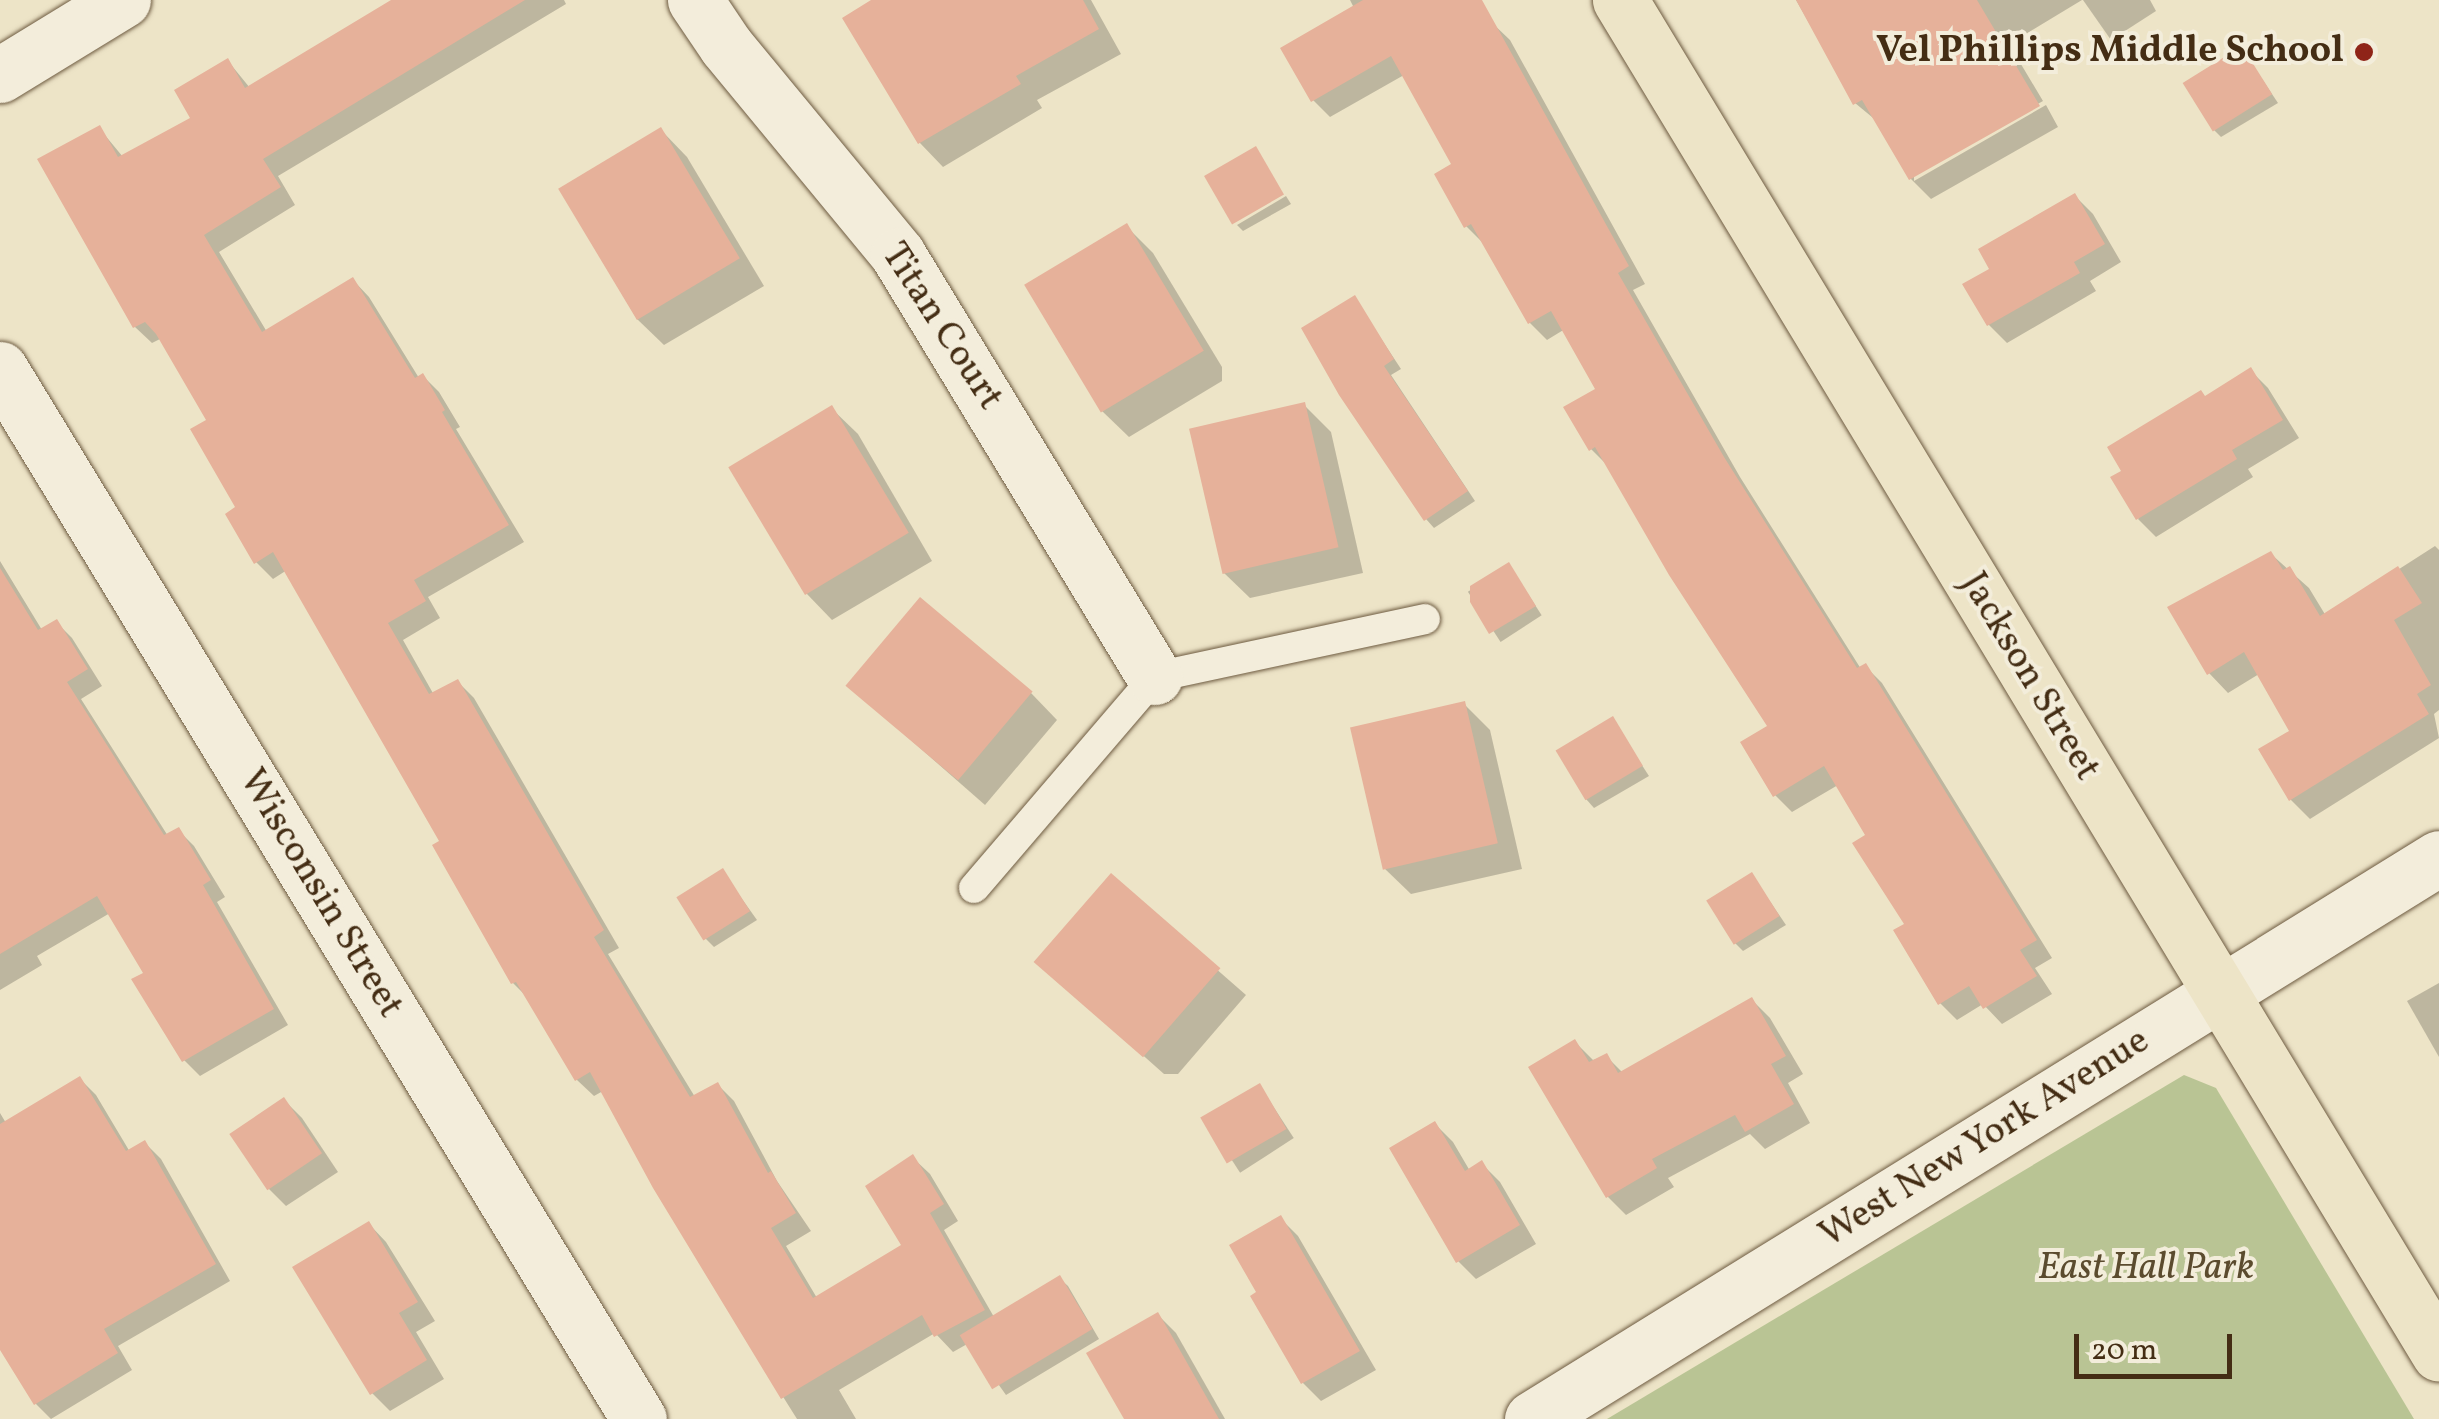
<!DOCTYPE html>
<html>
<head>
<meta charset="utf-8">
<style>
	body { margin:0 }
	#map { position:relative; width:2439px; height:1419px; overflow:hidden; background:#ede4c7; font-family:Vollkorn,serif }
	div>[style] { position:absolute }
	[style*='--x'] { left:calc(var(--x)*1px); top:calc(var(--y)*1px); width:calc(var(--w)*1px); rotate:calc(var(--a)*1deg) }
	.green>* { inset:0; background:#b9c494 }
	.shadow>* { inset:0; background:#0003; transform-origin:0 0 }
	.building>* { inset:0; background:#e6b19a; transform-origin:0 0 }
	.roads { filter:drop-shadow(0 0 2px #6e5b41) drop-shadow(0 0 2px #6e5b41) }
	.service>* { height:30px; margin:-15px; padding:0 15px; transform-origin:15px; border-radius:15px; background:#f3eddb }
	.minor>* { height:55px; margin:-27.5px; padding:0 27.5px; transform-origin:27.5px; border-radius:27.5px; background:#f3eddb }
	.tertiary>* { height:55px; margin:-27.5px; padding:0 27.5px; transform-origin:27.5px; border-radius:27.5px; background:#f3eddb }
	.primary>* { height:55px; margin:-27.5px; padding:0 27.5px; transform-origin:27.5px; border-radius:27.5px; background:#ede4c7 }
	.dots>* { width:28px; height:28px; translate:-50% -50%; box-sizing:border-box; border:5px solid #f3eddb; border-radius:50% }
	span { translate:-50% -50%; white-space:nowrap; text-align:center; line-height:1.15; -webkit-text-stroke:8px #f3eddb; paint-order:stroke }
	.poi-label { font-size:38px; color:#442d14; font-weight:700 }
	.right { translate:-100% -50%; text-align:right }
	.street-label { font-size:38px; color:#442d14 }
	.park-label { font-size:38px; color:#5b4b2e; font-style:italic }
	.scale { position:absolute; left:2074px; top:1334px; width:158px; height:45px; box-sizing:border-box; border:5px solid #442d14; border-top:0; padding-left:12px; font-size:30px; line-height:35px; white-space:nowrap; color:#442d14; -webkit-text-stroke:8px #f3eddb; paint-order:stroke }
</style>
</head>
<body>
<div id="map">
	<div class="green">
		<i style="clip-path:polygon(2184px 1075px,2216px 1088px,2414px 1419px,1607px 1419px)"></i>
	</div>
	<div class="shadow">
		<i style="clip-path:polygon(396px 0,564px 0,566px 4px,278px 176px,295px 205px,219px 252px,267px 332px,353px 280px,369px 297px,419px 378px,423px 376px,439px 392px,460px 427px,456px 429px,524px 542px,428px 597px,440px 618px,403px 640px,434px 695px,458px 682px,474px 698px,619px 948px,608px 954px,695px 1097px,718px 1085px,734px 1101px,777px 1181px,811px 1231px,786px 1246px,817px 1298px,904px 1246px,913px 1158px,930px 1174px,958px 1221px,944px 1230px,994px 1317px,1059px 1278px,1068px 1286px,1099px 1339px,1006px 1395px,969px 1343px,953px 1352px,935px 1333px,839px 1390px,856px 1419px,797px 1419px,709px 1279px,603px 1091px,594px 1096px,577px 1080px,528px 998px,513px 983px,442px 842px,287px 570px,273px 579px,256px 562px,209px 421px,162px 338px,152px 343px,135px 327px,99px 128px,123px 157px,194px 119px,228px 61px,250px 88px)"></i>
		<i style="clip-path:polygon(876px 0,1091px 0,1121px 54px,1037px 100px,1042px 108px,943px 167px,920px 143px)"></i>
		<i style="clip-path:polygon(1350px 0,1468px 0,1510px 40px,1645px 284px,1633px 290px,1740px 477px,1861px 669px,1865px 666px,1882px 683px,2052px 958px,2035px 968px,2052px 994px,2002px 1024px,1983px 1004px,1957px 1020px,1940px 1003px,1868px 835px,1838px 785px,1792px 812px,1775px 795px,1770px 727px,1608px 466px,1591px 449px,1598px 390px,1565px 329px,1547px 340px,1530px 323px,1483px 243px,1466px 226px,1455px 165px,1404px 75px,1330px 117px,1313px 100px,1354px 8px)"></i>
		<i style="clip-path:polygon(1796px 0,2082px 0,2009px 44px,2043px 101px,1914px 175px,1914px 181px,2046px 105px,2058px 127px,1931px 199px,1911px 179px,1878px 122px,1855px 103px)"></i>
		<i style="clip-path:polygon(2083px 0,2150px 0,2156px 11px,2111px 40px)"></i>
		<i style="clip-path:polygon(2242px 49px,2278px 103px,2221px 137px,2213px 129px)"></i>
		<i style="clip-path:polygon(661px 130px,687px 157px,764px 286px,664px 345px,637px 319px,561px 190px)"></i>
		<i style="clip-path:polygon(1286px 196px,1291px 204px,1243px 231px,1237px 225px)"></i>
		<i style="clip-path:polygon(2075px 196px,2093px 214px,2121px 262px,2090px 281px,2096px 291px,2007px 343px,1989px 325px,1966px 285px,1993px 270px)"></i>
		<i style="clip-path:polygon(1126px 226px,1153px 253px,1222px 367px,1222px 381px,1129px 437px,1102px 411px)"></i>
		<i style="clip-path:polygon(1355px 299px,1401px 369px,1391px 375px,1475px 501px,1434px 528px,1426px 519px)"></i>
		<i style="clip-path:polygon(2250px 370px,2268px 388px,2299px 438px,2248px 469px,2253px 477px,2156px 537px,2138px 519px,2206px 398px)"></i>
		<i style="clip-path:polygon(1304px 405px,1331px 432px,1363px 573px,1250px 598px,1223px 572px)"></i>
		<i style="clip-path:polygon(831px 408px,858px 434px,932px 561px,832px 620px,806px 593px)"></i>
		<i style="clip-path:polygon(2435px 546px,2439px 550px,2439px 710px,2434px 714px,2439px 738px,2310px 819px,2291px 800px,2292px 732px,2259px 674px,2228px 693px,2209px 673px,2271px 554px,2309px 588px,2326px 616px)"></i>
		<i style="clip-path:polygon(0 561px,42px 630px,56px 622px,72px 638px,102px 686px,81px 699px,168px 836px,178px 830px,194px 846px,225px 897px,217px 902px,288px 1025px,200px 1076px,184px 1060px,146px 974px,110px 913px,37px 956px,42px 965px,0 990px)"></i>
		<i style="left:1509px;top:565px;width:60px;height:49px;rotate:57deg"></i>
		<i style="clip-path:polygon(848px 685px,1031px 693px,1057px 720px,985px 805px)"></i>
		<i style="clip-path:polygon(1464px 704px,1490px 730px,1522px 869px,1411px 894px,1384px 868px)"></i>
		<i style="clip-path:polygon(1612px 719px,1649px 776px,1594px 808px,1586px 799px)"></i>
		<i style="clip-path:polygon(722px 871px,757px 920px,714px 947px,705px 938px)"></i>
		<i style="clip-path:polygon(1752px 875px,1786px 925px,1743px 951px,1734px 942px)"></i>
		<i style="clip-path:polygon(1111px 877px,1246px 995px,1178px 1074px,1164px 1074px,1038px 962px)"></i>
		<i style="clip-path:polygon(2439px 983px,2439px 1057px,2407px 1001px)"></i>
		<i style="clip-path:polygon(1752px 1000px,1770px 1018px,1803px 1074px,1788px 1083px,1810px 1123px,1765px 1149px,1750px 1134px,1668px 1178px,1674px 1187px,1626px 1215px,1608px 1197px,1575px 1042px,1593px 1060px,1606px 1056px,1623px 1073px)"></i>
		<i style="clip-path:polygon(80px 1079px,96px 1095px,130px 1152px,145px 1143px,161px 1159px,230px 1281px,118px 1346px,132px 1370px,51px 1419px,36px 1404px,0 1345px,0 1113px,6px 1123px)"></i>
		<i style="left:1260px;top:1086px;width:62px;height:64px;rotate:57deg"></i>
		<i style="clip-path:polygon(284px 1100px,302px 1118px,338px 1172px,286px 1206px,268px 1188px)"></i>
		<i style="clip-path:polygon(1435px 1124px,1453px 1142px,1470px 1171px,1482px 1164px,1500px 1182px,1536px 1244px,1476px 1279px,1458px 1261px)"></i>
		<i style="clip-path:polygon(1280px 1218px,1298px 1236px,1376px 1370px,1321px 1401px,1303px 1383px,1254px 1297px,1260px 1293px)"></i>
		<i style="clip-path:polygon(369px 1224px,386px 1242px,435px 1321px,416px 1332px,444px 1379px,390px 1411px,372px 1393px)"></i>
		<i style="clip-path:polygon(1158px 1315px,1176px 1333px,1225px 1419px,1127px 1419px)"></i>
	</div>
	<div class="building">
		<i style="clip-path:polygon(391px 0,525px 0,263px 159px,281px 187px,204px 235px,262px 332px,353px 277px,415px 378px,423px 373px,445px 410px,442px 412px,509px 525px,414px 580px,426px 601px,388px 623px,429px 694px,458px 679px,604px 930px,594px 937px,690px 1097px,718px 1082px,768px 1173px,771px 1171px,796px 1213px,771px 1228px,813px 1298px,901px 1245px,865px 1186px,913px 1154px,944px 1204px,930px 1213px,985px 1310px,934px 1337px,922px 1315px,781px 1399px,653px 1188px,590px 1072px,575px 1081px,516px 982px,511px 984px,432px 845px,439px 841px,273px 552px,254px 564px,225px 514px,235px 507px,190px 429px,206px 420px,156px 334px,145px 322px,133px 328px,37px 159px,100px 125px,118px 157px,190px 118px,174px 90px,228px 58px,245px 88px)"></i>
		<i style="clip-path:polygon(871px 0,1083px 0,1099px 29px,1016px 76px,1021px 84px,918px 144px,842px 18px)"></i>
		<i style="clip-path:polygon(1363px 0,1482px 0,1629px 266px,1618px 273px,1724px 457px,1857px 668px,1866px 663px,2037px 940px,2020px 950px,2037px 976px,1983px 1009px,1969px 986px,1938px 1005px,1893px 930px,1904px 924px,1852px 843px,1865px 835px,1824px 766px,1773px 797px,1740px 742px,1767px 726px,1669px 575px,1595px 447px,1589px 451px,1563px 407px,1595px 389px,1551px 311px,1528px 324px,1471px 224px,1464px 228px,1434px 174px,1451px 164px,1391px 56px,1311px 102px,1280px 48px)"></i>
		<i style="clip-path:polygon(1796px 0,1977px 0,2040px 106px,1909px 180px,1862px 100px,1853px 105px)"></i>
		<i style="left:2242px;top:46px;width:57px;height:70px;rotate:58deg"></i>
		<i style="left:661px;top:127px;width:153px;height:120px;rotate:59deg"></i>
		<i style="left:1256px;top:146px;width:56px;height:60px;rotate:60deg"></i>
		<i style="clip-path:polygon(2075px 193px,2105px 244px,2074px 262px,2080px 273px,1987px 326px,1962px 284px,1989px 269px,1978px 249px)"></i>
		<i style="left:1127px;top:223px;width:149px;height:120px;rotate:59deg"></i>
		<i style="clip-path:polygon(1355px 295px,1394px 359px,1384px 366px,1468px 491px,1424px 521px,1339px 395px,1301px 328px)"></i>
		<i style="clip-path:polygon(2251px 367px,2283px 420px,2232px 450px,2237px 459px,2136px 520px,2110px 477px,2121px 471px,2107px 447px,2201px 390px,2205px 396px)"></i>
		<i style="left:1305px;top:402px;width:149px;height:119px;rotate:77deg"></i>
		<i style="left:832px;top:405px;width:149px;height:121px;rotate:59deg"></i>
		<i style="clip-path:polygon(2271px 551px,2283px 570px,2290px 566px,2320px 616px,2398px 566px,2422px 603px,2394px 620px,2431px 685px,2417px 694px,2429px 714px,2289px 801px,2258px 749px,2289px 731px,2244px 652px,2207px 675px,2167px 607px)"></i>
		<i style="clip-path:polygon(1509px 562px,1536px 606px,1489px 634px,1470px 602px,1470px 586px)"></i>
		<i style="clip-path:polygon(0 568px,38px 630px,57px 619px,88px 669px,67px 682px,164px 835px,179px 827px,211px 880px,203px 885px,274px 1009px,182px 1062px,131px 979px,143px 973px,97px 896px,0 954px)"></i>
		<i style="left:920px;top:597px;width:147px;height:116px;rotate:40deg"></i>
		<i style="left:1465px;top:701px;width:146px;height:118px;rotate:77deg"></i>
		<i style="left:1613px;top:716px;width:58px;height:67px;rotate:59deg"></i>
		<i style="left:723px;top:868px;width:51px;height:55px;rotate:58deg"></i>
		<i style="left:1752px;top:872px;width:52px;height:54px;rotate:58deg"></i>
		<i style="left:1111px;top:873px;width:145px;height:118px;rotate:41deg"></i>
		<i style="clip-path:polygon(1752px 997px,1786px 1056px,1771px 1064px,1794px 1104px,1745px 1132px,1735px 1115px,1652px 1159px,1657px 1168px,1606px 1198px,1528px 1067px,1575px 1039px,1589px 1062px,1607px 1053px,1618px 1073px)"></i>
		<i style="clip-path:polygon(80px 1076px,126px 1151px,145px 1140px,216px 1264px,104px 1329px,118px 1353px,34px 1405px,0 1350px,0 1124px)"></i>
		<i style="left:1260px;top:1083px;width:53px;height:69px;rotate:60deg"></i>
		<i style="left:284px;top:1097px;width:68px;height:66px;rotate:56deg"></i>
		<i style="clip-path:polygon(1435px 1121px,1465px 1171px,1482px 1160px,1520px 1225px,1456px 1263px,1389px 1148px)"></i>
		<i style="clip-path:polygon(1281px 1215px,1360px 1351px,1301px 1384px,1250px 1296px,1256px 1292px,1229px 1245px)"></i>
		<i style="clip-path:polygon(369px 1221px,418px 1302px,399px 1313px,427px 1360px,370px 1395px,292px 1267px)"></i>
		<i style="left:1060px;top:1275px;width:63px;height:117px;rotate:59deg"></i>
		<i style="clip-path:polygon(1158px 1312px,1173px 1338px,1219px 1419px,1124px 1419px,1086px 1353px)"></i>
	</div>
	<div class="roads">
		<div class="service">
			<i style="--x:974;--y:888;--w:278;--a:-49.4"></i>
			<i style="--x:1155;--y:677;--w:276;--a:-12.1"></i>
		</div>
		<div class="minor">
			<i style="--x:695;--y:0;--w:55;--a:56"></i>
			<i style="--x:726;--y:46;--w:271;--a:50.5"></i>
			<i style="--x:898;--y:255;--w:494;--a:58.7"></i>
			<i style="--x:0;--y:75;--w:144;--a:-31.4"></i>
			<i style="--x:1532;--y:1419;--w:1066;--a:-31.74"></i>
		</div>
		<div class="tertiary">
			<i style="--x:0;--y:369;--w:1229;--a:58.68"></i>
		</div>
		<div class="primary">
			<i style="--x:1620;--y:0;--w:1582;--a:58.83"></i>
		</div>
	</div>
	<div class="dots">
		<i style="left:2364px;top:52px;background:#8f2418"></i>
	</div>
	<div class="poi-label">
		<span class="right" style="left:2344px;top:52px">Vel Phillips Middle School</span>
	</div>
	<div class="street-label">
		<span style="left:941px;top:327px;rotate:57deg">Titan Court</span>
		<span style="left:2029px;top:677px;rotate:59deg">Jackson Street</span>
		<span style="left:320px;top:894px;rotate:59deg">Wisconsin Street</span>
		<span style="left:1985px;top:1139px;rotate:-32deg">West New York Avenue</span>
	</div>
	<div class="park-label">
		<span style="left:2146px;top:1269px">East Hall Park</span>
	</div>
	<div class="scale">20 m</div>
</div>
</body>
</html>
